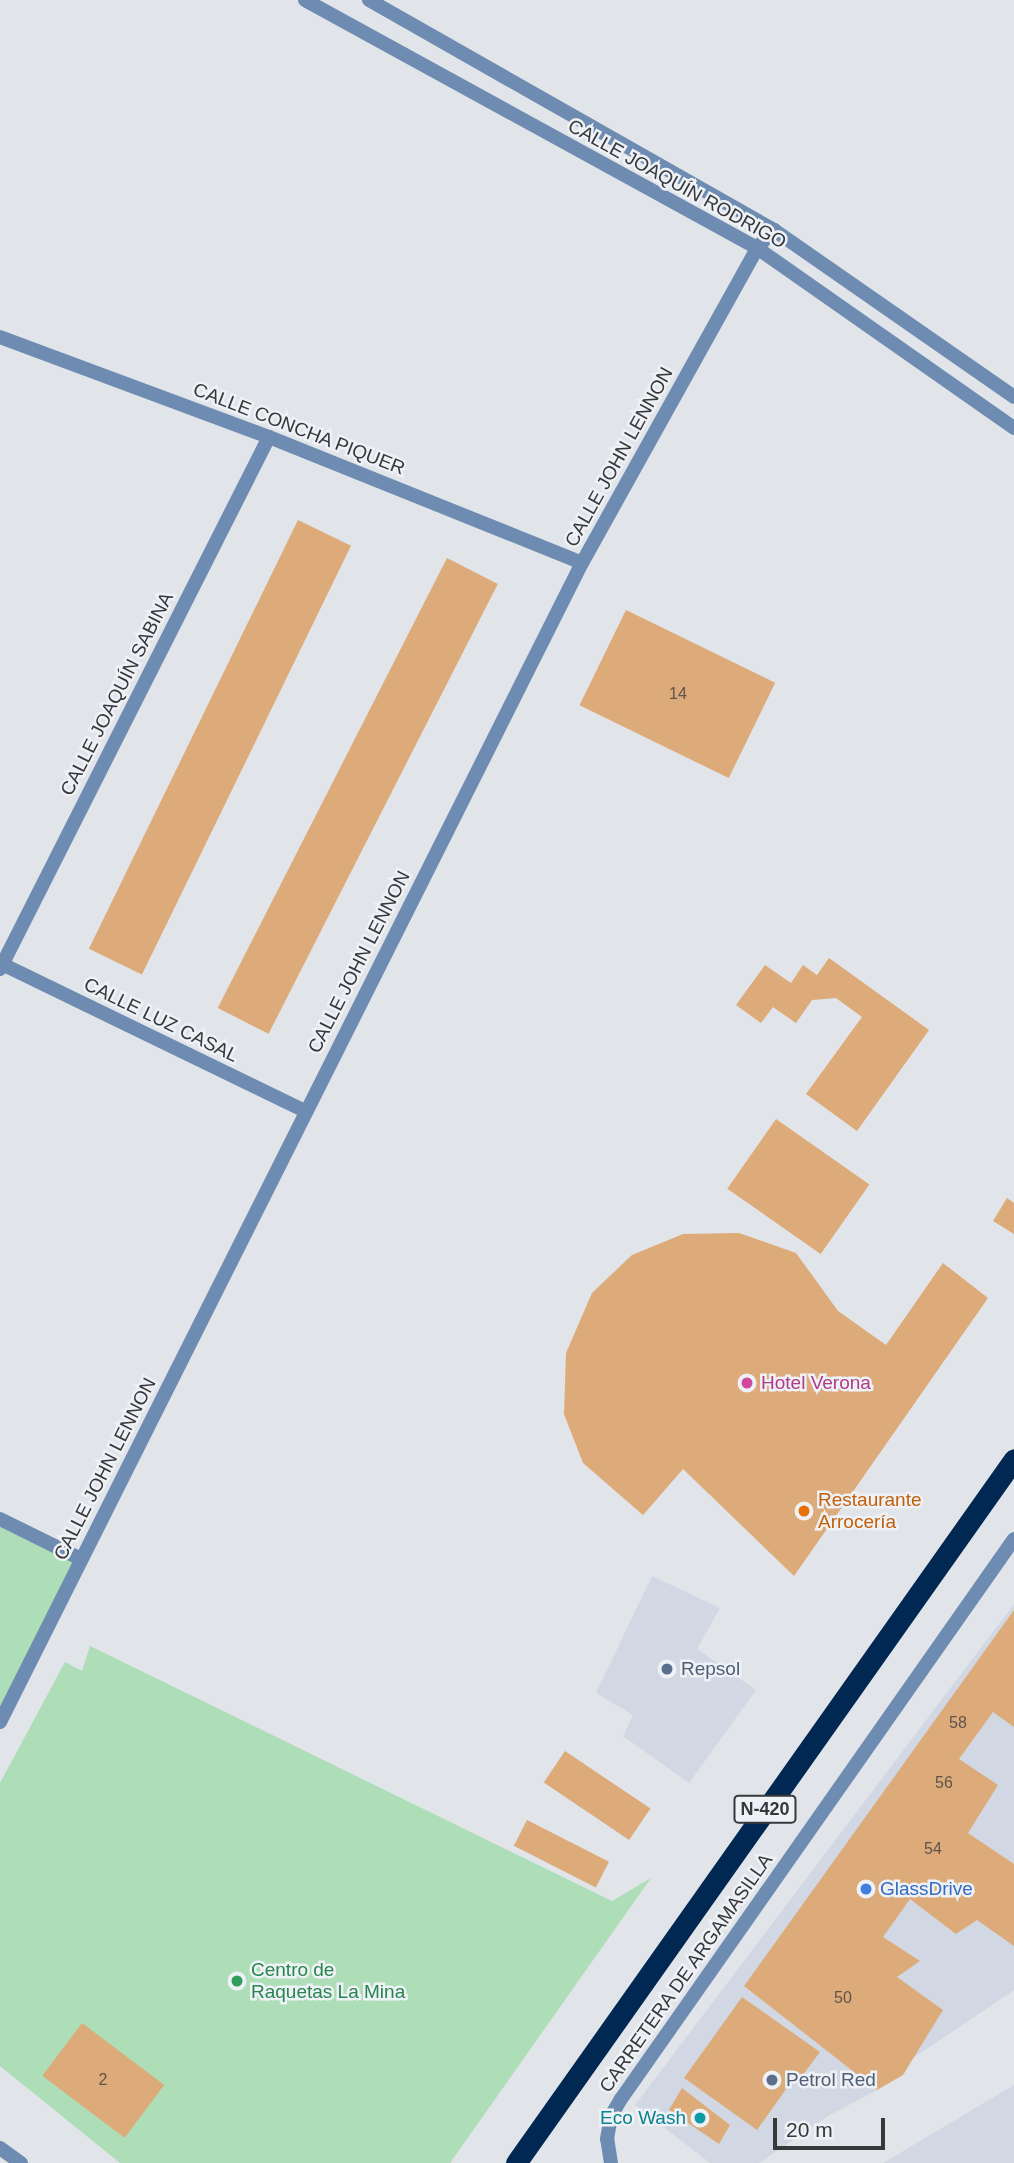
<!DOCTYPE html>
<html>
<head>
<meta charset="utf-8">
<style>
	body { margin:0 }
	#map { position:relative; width:1014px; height:2163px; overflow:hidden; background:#e1e4e9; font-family:Helvetica,sans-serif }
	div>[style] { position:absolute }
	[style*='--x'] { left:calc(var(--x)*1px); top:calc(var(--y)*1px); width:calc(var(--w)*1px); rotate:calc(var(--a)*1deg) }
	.built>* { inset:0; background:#d1d8e3 }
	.green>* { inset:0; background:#aedeb7 }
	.building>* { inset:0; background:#ddaa79; transform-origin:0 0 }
	.lane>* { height:14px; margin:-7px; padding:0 7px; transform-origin:7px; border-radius:7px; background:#6e8cb1 }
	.street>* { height:14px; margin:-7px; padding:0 7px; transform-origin:7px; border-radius:7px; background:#6e8cb1 }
	.highway>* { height:21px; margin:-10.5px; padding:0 10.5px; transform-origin:10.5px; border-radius:10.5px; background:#012853 }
	.dots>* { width:19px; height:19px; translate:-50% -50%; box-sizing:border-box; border:4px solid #eef1f6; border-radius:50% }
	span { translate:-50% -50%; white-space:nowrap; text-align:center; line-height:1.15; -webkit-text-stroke:5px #eef1f6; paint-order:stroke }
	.number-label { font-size:16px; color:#60544a }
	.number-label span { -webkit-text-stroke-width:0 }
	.shield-label span { padding:2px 5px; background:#eef1f6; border:2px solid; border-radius:5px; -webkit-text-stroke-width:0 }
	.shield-label { font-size:18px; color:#36383a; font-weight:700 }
	.street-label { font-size:19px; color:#36383a }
	.hotel-label { font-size:19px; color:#b23c85 }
	.left { translate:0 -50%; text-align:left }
	.food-label { font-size:19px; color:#c56008 }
	.service-label { font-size:19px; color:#4e5e75 }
	.shop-label { font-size:19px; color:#366cbe }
	.leisure-label { font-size:19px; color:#27864d }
	.culture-label { font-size:19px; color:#0d838f }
	.right { translate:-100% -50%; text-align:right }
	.scale { position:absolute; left:773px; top:2118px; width:112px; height:32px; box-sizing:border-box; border:4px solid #36383a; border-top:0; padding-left:9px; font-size:21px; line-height:24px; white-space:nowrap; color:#36383a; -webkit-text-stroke:5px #eef1f6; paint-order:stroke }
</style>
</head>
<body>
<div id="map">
	<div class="built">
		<i style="clip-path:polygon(652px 1576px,720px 1608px,697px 1649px,756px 1690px,689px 1783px,623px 1736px,633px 1715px,596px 1693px)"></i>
		<i style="clip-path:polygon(1014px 1604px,1014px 1990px,872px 2086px,877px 2090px,828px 2116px,759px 2163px,710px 2163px,635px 2105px)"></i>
		<i style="clip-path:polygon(1014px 2085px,1014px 2163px,883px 2163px)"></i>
	</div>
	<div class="green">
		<i style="clip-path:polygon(0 1519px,81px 1559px,0 1722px)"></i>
		<i style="clip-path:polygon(90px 1646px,612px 1901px,651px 1878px,450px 2163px,120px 2163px,0 2066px,0 1783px,65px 1662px,82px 1671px)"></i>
	</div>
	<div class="building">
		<i style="left:298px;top:520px;width:59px;height:477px;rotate:26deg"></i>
		<i style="left:447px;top:558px;width:57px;height:505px;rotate:27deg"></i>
		<i style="left:626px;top:610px;width:166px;height:106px;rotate:26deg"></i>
		<i style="clip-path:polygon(829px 958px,929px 1030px,857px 1131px,806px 1094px,862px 1017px,836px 998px,812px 1000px,796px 1023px,773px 1007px,761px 1023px,736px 1005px,765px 965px,791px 983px,803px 965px,817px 975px)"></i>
		<i style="left:776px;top:1119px;width:114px;height:85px;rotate:35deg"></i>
		<i style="clip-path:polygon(1007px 1198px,1014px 1203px,1014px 1234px,993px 1221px)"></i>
		<i style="clip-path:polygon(739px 1233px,796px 1253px,838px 1311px,886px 1345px,943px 1263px,988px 1298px,794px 1576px,683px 1469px,643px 1515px,583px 1463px,564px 1414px,566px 1353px,592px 1293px,632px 1255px,683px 1234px)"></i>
		<i style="clip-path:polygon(1014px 1610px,1014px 1727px,993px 1712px,959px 1759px,998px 1785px,968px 1833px,1014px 1864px,1014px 1946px,977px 1920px,956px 1934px,910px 1899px,883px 1937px,920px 1961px,897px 1977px,943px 2010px,903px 2075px,877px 2090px,744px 1986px)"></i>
		<i style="left:565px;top:1751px;width:103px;height:38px;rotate:34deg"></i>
		<i style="left:527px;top:1820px;width:92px;height:29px;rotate:27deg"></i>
		<i style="clip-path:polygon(742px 1997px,820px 2052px,802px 2076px,798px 2072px,757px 2130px,684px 2078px)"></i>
		<i style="left:82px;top:2023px;width:103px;height:66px;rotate:37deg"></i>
		<i style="clip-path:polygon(682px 2088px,730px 2125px,719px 2144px,669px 2110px)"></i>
	</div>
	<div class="lane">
		<i style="--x:611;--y:2163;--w:24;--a:-99"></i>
		<i style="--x:607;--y:2139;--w:23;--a:-80"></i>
		<i style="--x:611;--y:2116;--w:20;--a:-60"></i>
		<i style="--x:621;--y:2099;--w:684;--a:-54.94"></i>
	</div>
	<div class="street">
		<i style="--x:305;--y:0;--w:516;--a:28.75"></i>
		<i style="--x:757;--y:248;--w:314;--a:35"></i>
		<i style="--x:369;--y:0;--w:466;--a:29.6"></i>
		<i style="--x:774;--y:230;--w:292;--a:34.8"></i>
		<i style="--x:0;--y:337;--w:287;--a:20.4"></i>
		<i style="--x:269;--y:437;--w:337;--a:21.9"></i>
		<i style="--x:0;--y:963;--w:339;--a:25.9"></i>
		<i style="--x:0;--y:969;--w:596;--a:-63.18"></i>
		<i style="--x:0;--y:1519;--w:90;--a:26.3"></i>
		<i style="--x:0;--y:1722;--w:1297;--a:-63.34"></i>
		<i style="--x:582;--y:563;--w:360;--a:-60.9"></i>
		<i style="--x:757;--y:248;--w:25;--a:-47"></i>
		<i style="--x:0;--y:2148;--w:26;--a:36"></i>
	</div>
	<div class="highway">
		<i style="--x:516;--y:2163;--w:862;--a:-54.72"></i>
	</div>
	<div class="dots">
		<i style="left:747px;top:1383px;background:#d1479c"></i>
		<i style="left:804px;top:1511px;background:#e8710a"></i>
		<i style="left:667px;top:1669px;background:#5c6f8a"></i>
		<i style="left:866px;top:1889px;background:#3f7fe0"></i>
		<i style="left:237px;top:1981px;background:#2e9e5b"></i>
		<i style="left:772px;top:2080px;background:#5c6f8a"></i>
		<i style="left:700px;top:2118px;background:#0f9aa8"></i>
	</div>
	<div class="number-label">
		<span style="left:678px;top:694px">14</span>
		<span style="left:958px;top:1723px">58</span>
		<span style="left:944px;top:1783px">56</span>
		<span style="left:933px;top:1849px">54</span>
		<span style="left:843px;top:1998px">50</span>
		<span style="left:103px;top:2080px">2</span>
	</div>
	<div class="shield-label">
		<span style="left:765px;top:1809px">N-420</span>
	</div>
	<div class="street-label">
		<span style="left:677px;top:184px;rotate:29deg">CALLE JOAQUÍN RODRIGO</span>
		<span style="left:299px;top:429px;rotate:21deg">CALLE CONCHA PIQUER</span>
		<span style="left:619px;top:457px;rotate:-61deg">CALLE JOHN LENNON</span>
		<span style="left:117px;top:694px;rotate:-63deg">CALLE JOAQUÍN SABINA</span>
		<span style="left:359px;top:962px;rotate:-63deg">CALLE JOHN LENNON</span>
		<span style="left:161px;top:1020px;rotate:26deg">CALLE LUZ CASAL</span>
		<span style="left:105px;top:1469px;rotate:-63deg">CALLE JOHN LENNON</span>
		<span style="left:686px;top:1973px;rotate:-55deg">CARRETERA DE ARGAMASILLA</span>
	</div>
	<div class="hotel-label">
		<span class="left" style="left:761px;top:1383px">Hotel Verona</span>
	</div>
	<div class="food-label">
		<span class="left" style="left:818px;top:1511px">Restaurante<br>Arrocería</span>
	</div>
	<div class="service-label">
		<span class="left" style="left:681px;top:1669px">Repsol</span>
		<span class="left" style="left:786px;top:2080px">Petrol Red</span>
	</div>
	<div class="shop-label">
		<span class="left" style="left:880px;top:1889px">GlassDrive</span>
	</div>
	<div class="leisure-label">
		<span class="left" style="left:251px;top:1981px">Centro de<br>Raquetas La Mina</span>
	</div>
	<div class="culture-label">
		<span class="right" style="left:686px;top:2118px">Eco Wash</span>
	</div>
	<div class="scale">20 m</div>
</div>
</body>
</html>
